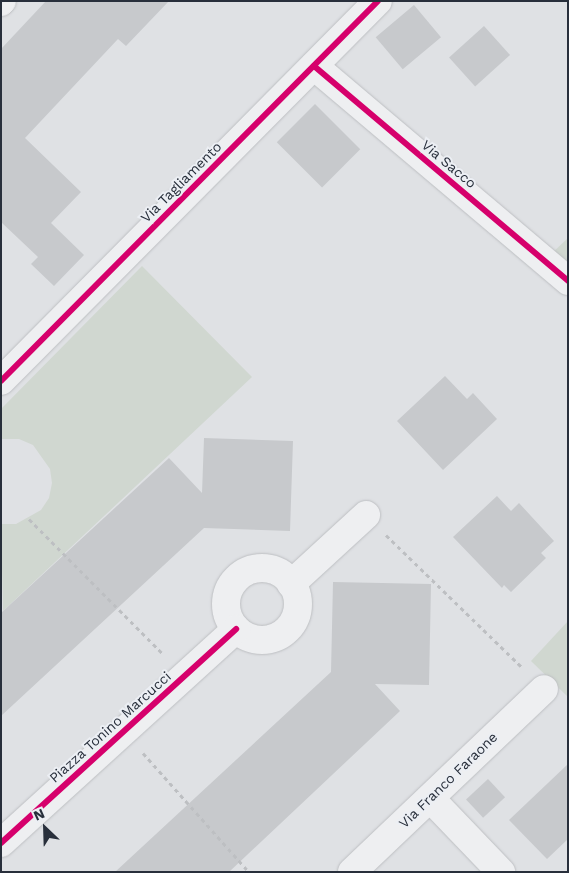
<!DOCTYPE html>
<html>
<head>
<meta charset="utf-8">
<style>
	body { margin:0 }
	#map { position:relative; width:569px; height:873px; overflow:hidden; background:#dfe1e4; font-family:"Work Sans",sans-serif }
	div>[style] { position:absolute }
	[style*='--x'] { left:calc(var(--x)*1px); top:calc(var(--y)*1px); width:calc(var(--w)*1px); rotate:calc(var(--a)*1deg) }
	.green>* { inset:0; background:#d0d7d0 }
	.building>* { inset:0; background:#c7c9cc; transform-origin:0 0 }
	.path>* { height:3px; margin-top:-1.5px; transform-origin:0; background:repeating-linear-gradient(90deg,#bdbfc2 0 4px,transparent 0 8px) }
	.roads { filter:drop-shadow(0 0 1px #bdbfc2) drop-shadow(0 0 1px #bdbfc2) }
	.minor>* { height:28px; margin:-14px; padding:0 14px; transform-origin:14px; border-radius:14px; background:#eeeff1 }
	.minor>.ring { margin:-14px; padding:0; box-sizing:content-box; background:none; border:28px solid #eeeff1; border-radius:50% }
	.cycleway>* { height:6px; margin:-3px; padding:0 3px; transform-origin:3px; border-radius:3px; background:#d6006c }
	span { translate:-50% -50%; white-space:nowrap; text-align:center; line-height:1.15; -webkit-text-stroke:4px #eceff4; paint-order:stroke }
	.street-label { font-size:14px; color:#282f3b }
	.frame { position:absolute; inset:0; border:2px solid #282f3b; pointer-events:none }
	.north { position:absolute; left:20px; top:803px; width:50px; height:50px; -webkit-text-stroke:4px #eceff4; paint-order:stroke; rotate:336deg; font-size:14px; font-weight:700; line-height:20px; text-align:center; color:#282f3b }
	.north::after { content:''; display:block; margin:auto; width:18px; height:22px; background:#282f3b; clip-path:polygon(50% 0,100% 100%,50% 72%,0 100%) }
</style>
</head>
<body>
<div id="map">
	<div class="green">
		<i style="clip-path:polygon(568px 238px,568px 268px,551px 254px)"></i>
		<i style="clip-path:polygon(142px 266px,252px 377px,3px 611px,1px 524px,16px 524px,41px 510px,49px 498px,52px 483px,50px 469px,33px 445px,19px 439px,1px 439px,1px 409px)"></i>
		<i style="clip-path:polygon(568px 621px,568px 697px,531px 661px)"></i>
	</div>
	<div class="building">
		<i style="clip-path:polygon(46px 1px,169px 1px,126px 46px,118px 39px,25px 138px,81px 192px,51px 223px,84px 255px,54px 286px,31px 264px,38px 257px,1px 222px,1px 49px)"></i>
		<i style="left:414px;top:5px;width:42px;height:50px;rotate:50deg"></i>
		<i style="left:484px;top:26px;width:39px;height:47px;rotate:48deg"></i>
		<i style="left:315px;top:104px;width:64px;height:54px;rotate:45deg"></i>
		<i style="clip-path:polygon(445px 376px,467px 399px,473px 393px,497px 419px,443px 470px,397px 421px)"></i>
		<i style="clip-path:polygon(204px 438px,293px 441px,290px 531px,204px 528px,1px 716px,1px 613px,169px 458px,202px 493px)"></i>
		<i style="clip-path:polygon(497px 496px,511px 511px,519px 503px,554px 541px,541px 553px,546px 558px,511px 592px,504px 585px,502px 588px,453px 537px)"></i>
		<i style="clip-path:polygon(333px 582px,431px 584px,429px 685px,375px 684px,400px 711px,229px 872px,115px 872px,331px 672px)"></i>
		<i style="clip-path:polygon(568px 764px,568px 839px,547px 859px,509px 820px)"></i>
		<i style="left:488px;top:779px;width:25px;height:30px;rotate:47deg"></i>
	</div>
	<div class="path">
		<i style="--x:29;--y:519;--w:192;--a:45.2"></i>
		<i style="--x:386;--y:535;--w:191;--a:44.2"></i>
		<i style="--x:143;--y:753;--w:159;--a:48.3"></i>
	</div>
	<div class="roads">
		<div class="minor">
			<i style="--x:1;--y:2;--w:1;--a:-45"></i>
			<i style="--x:314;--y:66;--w:333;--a:40.2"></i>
			<i style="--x:1;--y:381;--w:535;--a:-45.23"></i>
			<i class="ring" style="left:226px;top:568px;width:44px;height:44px"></i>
			<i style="--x:291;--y:584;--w:102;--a:-42.6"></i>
			<i style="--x:430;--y:798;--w:103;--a:46.2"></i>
			<i style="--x:1;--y:843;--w:318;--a:-42.3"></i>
			<i style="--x:352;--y:872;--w:265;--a:-43.6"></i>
		</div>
	</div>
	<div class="cycleway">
		<i style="--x:314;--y:66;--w:333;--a:40.2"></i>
		<i style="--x:1;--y:381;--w:535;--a:-45.23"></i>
		<i style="--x:1;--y:843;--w:318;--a:-42.3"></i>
	</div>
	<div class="street-label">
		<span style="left:449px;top:164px;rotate:40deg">Via Sacco</span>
		<span style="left:181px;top:182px;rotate:-45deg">Via Tagliamento</span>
		<span style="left:110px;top:727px;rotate:-42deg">Piazza Tonino Marcucci</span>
		<span style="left:448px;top:780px;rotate:-44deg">Via Franco Faraone</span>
	</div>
	<div class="frame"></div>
	<div class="north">N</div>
</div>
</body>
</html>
